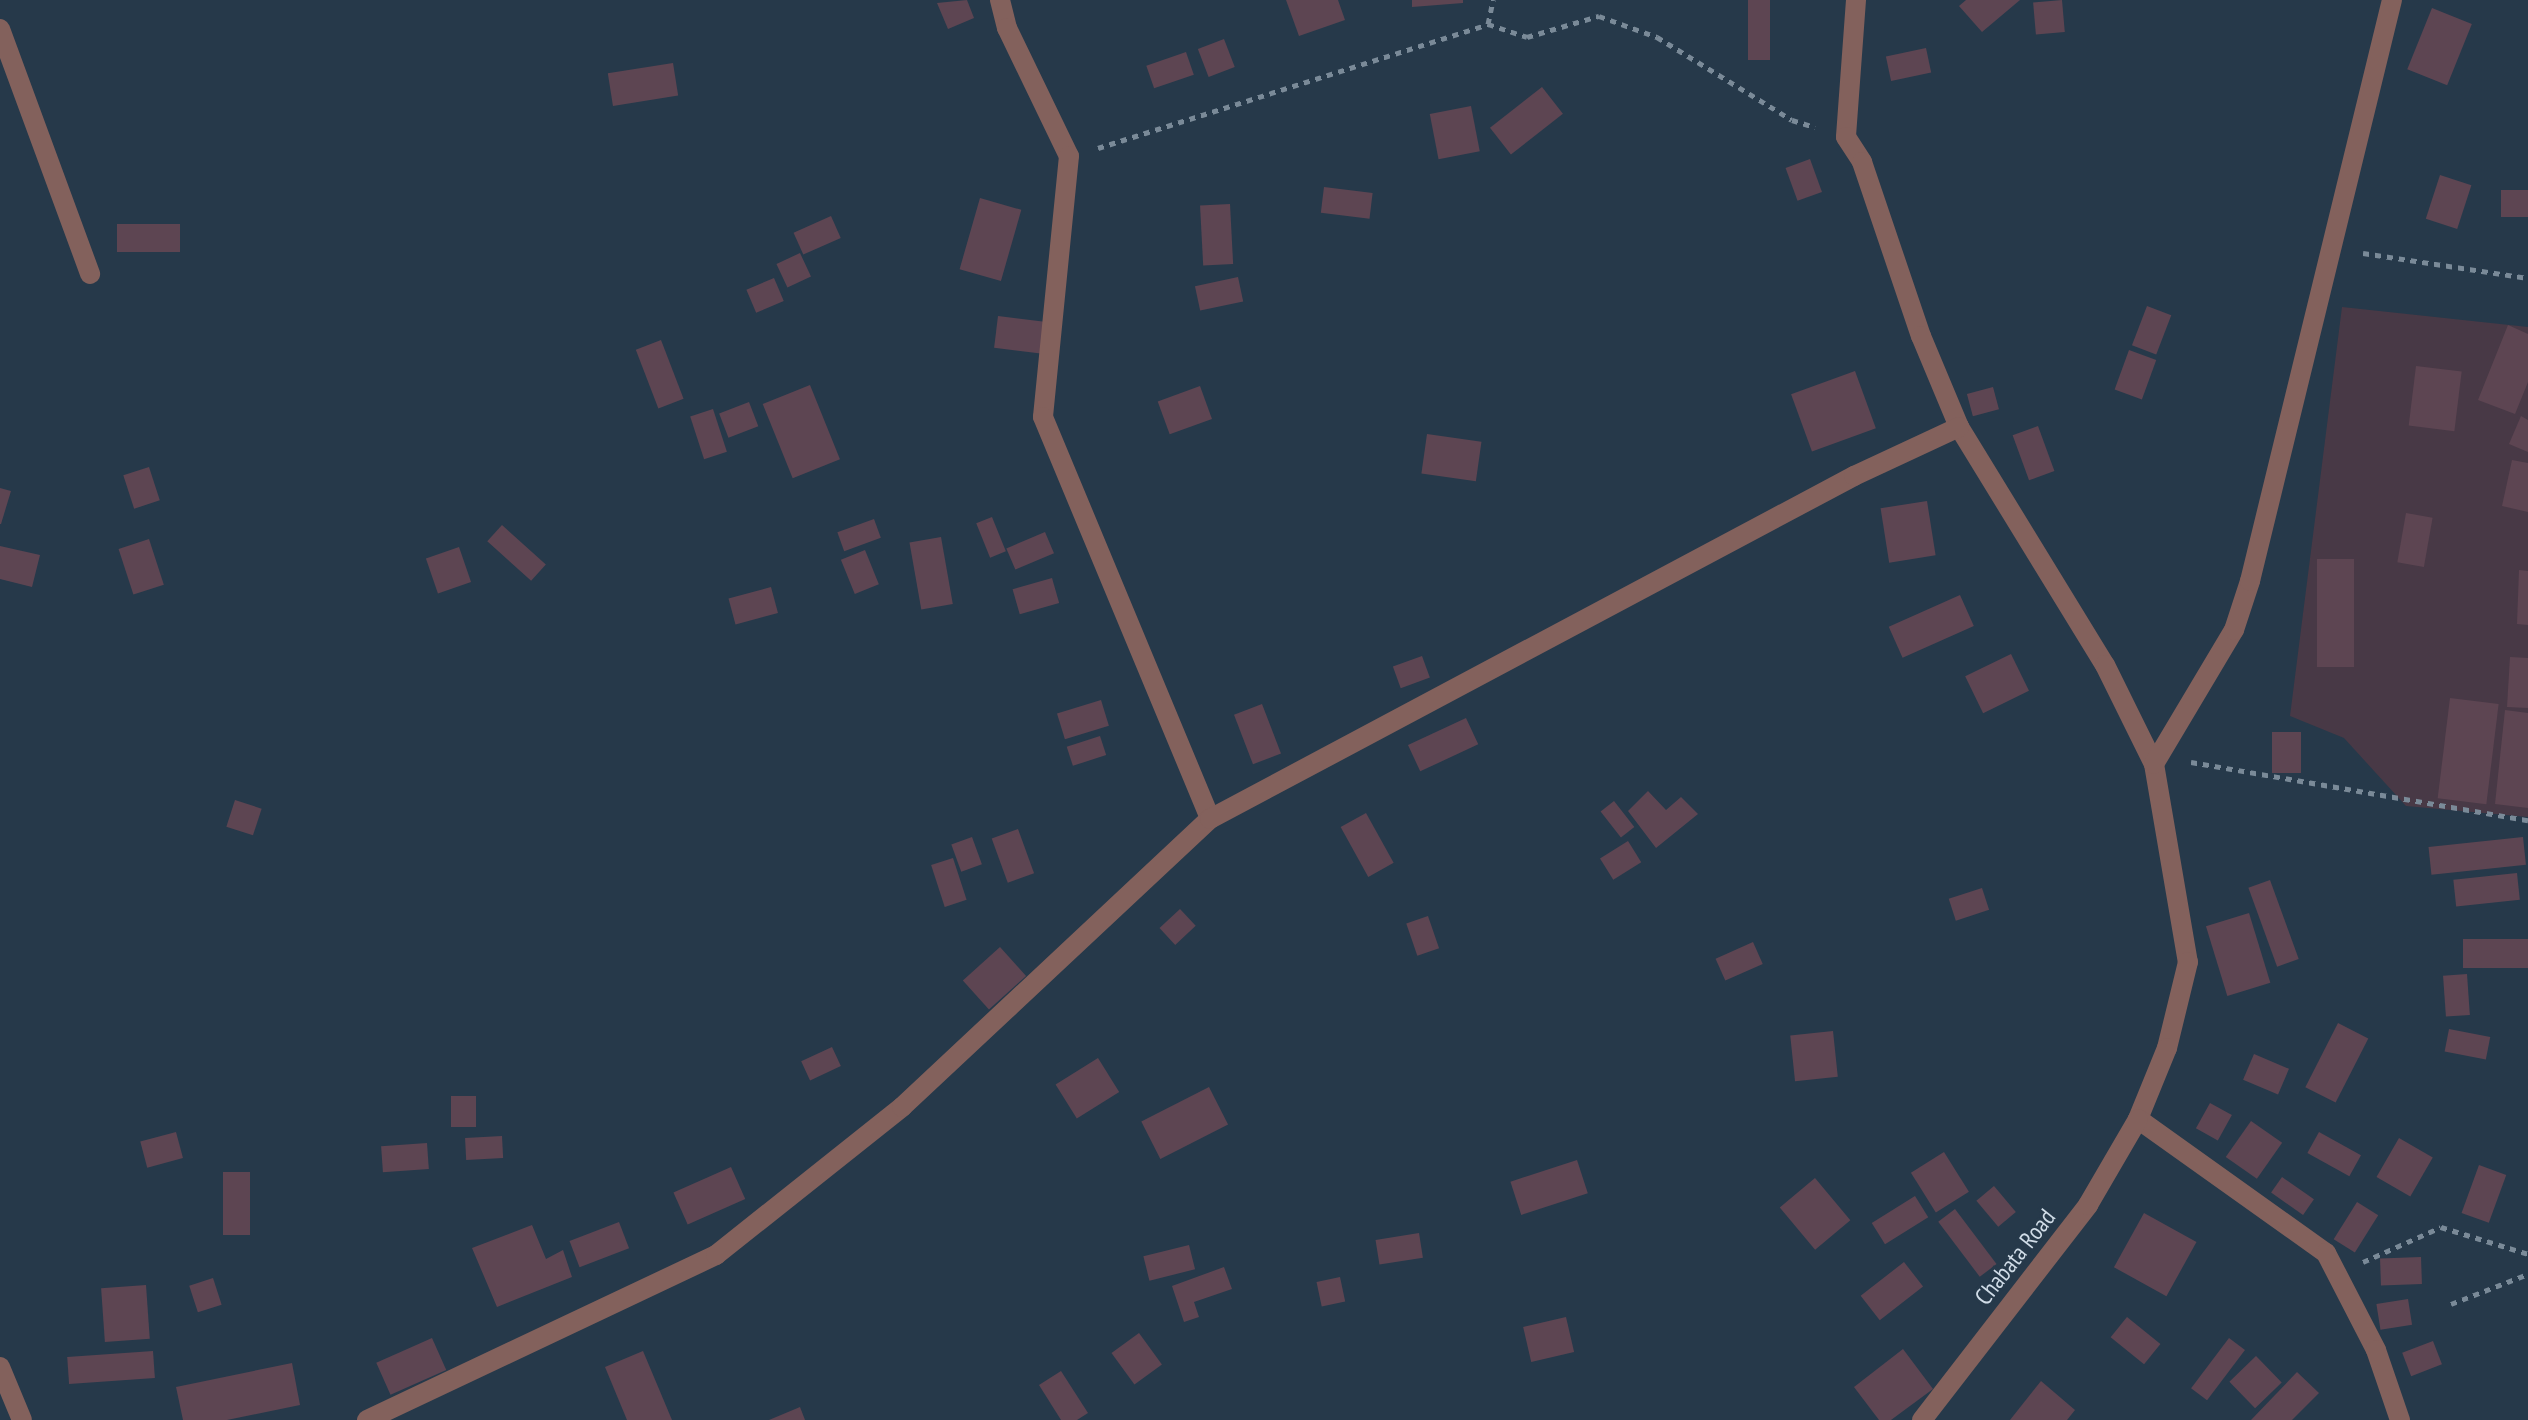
<!DOCTYPE html>
<html>
<head>
<meta charset="utf-8">
<style>
	body { margin:0 }
	#map { position:relative; width:2528px; height:1420px; overflow:hidden; background:#26394a; font-family:"PT Sans Narrow",sans-serif }
	div>[style] { position:absolute }
	[style*='--x'] { left:calc(var(--x)*1px); top:calc(var(--y)*1px); width:calc(var(--w)*1px); rotate:calc(var(--a)*1deg) }
	.education>* { inset:0; background:#483946 }
	.building>* { inset:0; background:#5d4552; transform-origin:0 0 }
	.path>* { height:5px; margin-top:-2.5px; transform-origin:0; background:repeating-linear-gradient(90deg,#7a8a98 0 6px,transparent 0 12px) }
	.lane>* { height:20px; margin:-10px; padding:0 10px; transform-origin:10px; border-radius:10px; background:#83615c }
	.street>* { height:20px; margin:-10px; padding:0 10px; transform-origin:10px; border-radius:10px; background:#83615c }
	span { translate:-50% -50%; white-space:nowrap; text-align:center; line-height:1.15; -webkit-text-stroke:6px #26394a; paint-order:stroke }
	.street-label { font-size:24px; color:#d0dce7 }
</style>
</head>
<body>
<div id="map">
	<div class="education">
		<i style="clip-path:polygon(2342px 307px,2528px 327px,2528px 817px,2406px 806px,2344px 738px,2290px 716px)"></i>
	</div>
	<div class="building">
		<i style="clip-path:polygon(967px 0,974px 18px,948px 29px,937px 3px)"></i>
		<i style="clip-path:polygon(1286px 0,1338px 0,1345px 20px,1299px 36px)"></i>
		<i style="clip-path:polygon(1412px 0,1463px 0,1463px 3px,1412px 7px)"></i>
		<i style="left:1748px;top:0;width:22px;height:60px"></i>
		<i style="clip-path:polygon(1966px 0,2020px 0,1982px 32px,1959px 6px)"></i>
		<i style="left:2062px;top:0;width:32px;height:29px;rotate:85deg"></i>
		<i style="left:2432px;top:8px;width:43px;height:66px;rotate:22deg"></i>
		<i style="left:1224px;top:39px;width:30px;height:28px;rotate:69deg"></i>
		<i style="left:1926px;top:48px;width:25px;height:41px;rotate:78deg"></i>
		<i style="left:1186px;top:52px;width:24px;height:42px;rotate:71deg"></i>
		<i style="left:673px;top:63px;width:33px;height:66px;rotate:81deg"></i>
		<i style="left:1542px;top:87px;width:34px;height:66px;rotate:52deg"></i>
		<i style="left:1471px;top:106px;width:46px;height:42px;rotate:79deg"></i>
		<i style="left:1810px;top:159px;width:35px;height:26px;rotate:70deg"></i>
		<i style="left:2440px;top:175px;width:33px;height:46px;rotate:18deg"></i>
		<i style="left:1324px;top:187px;width:49px;height:26px;rotate:7deg"></i>
		<i style="left:2528px;top:190px;width:27px;height:27px;rotate:90deg"></i>
		<i style="left:980px;top:198px;width:43px;height:74px;rotate:16deg"></i>
		<i style="left:1230px;top:204px;width:60px;height:30px;rotate:87deg"></i>
		<i style="left:831px;top:216px;width:24px;height:41px;rotate:66deg"></i>
		<i style="left:117px;top:224px;width:63px;height:28px"></i>
		<i style="left:800px;top:253px;width:26px;height:26px;rotate:65deg"></i>
		<i style="left:1238px;top:277px;width:25px;height:44px;rotate:78deg"></i>
		<i style="left:774px;top:278px;width:25px;height:30px;rotate:67deg"></i>
		<i style="left:2147px;top:306px;width:26px;height:42px;rotate:21deg"></i>
		<i style="left:998px;top:316px;width:51px;height:32px;rotate:7deg"></i>
		<i style="clip-path:polygon(2508px 325px,2528px 334px,2528px 382px,2515px 414px,2478px 400px)"></i>
		<i style="left:661px;top:340px;width:63px;height:27px;rotate:69deg"></i>
		<i style="left:2129px;top:350px;width:29px;height:42px;rotate:20deg"></i>
		<i style="left:2416px;top:366px;width:46px;height:60px;rotate:7deg"></i>
		<i style="left:1855px;top:371px;width:61px;height:68px;rotate:70deg"></i>
		<i style="left:810px;top:385px;width:80px;height:51px;rotate:68deg"></i>
		<i style="left:1200px;top:386px;width:35px;height:45px;rotate:70deg"></i>
		<i style="left:1993px;top:387px;width:23px;height:27px;rotate:75deg"></i>
		<i style="left:749px;top:402px;width:26px;height:32px;rotate:69deg"></i>
		<i style="left:713px;top:409px;width:45px;height:24px;rotate:72deg"></i>
		<i style="clip-path:polygon(2521px 416px,2528px 420px,2528px 452px,2509px 444px)"></i>
		<i style="left:2038px;top:426px;width:48px;height:27px;rotate:70deg"></i>
		<i style="left:1427px;top:434px;width:55px;height:40px;rotate:8deg"></i>
		<i style="clip-path:polygon(2512px 460px,2528px 463px,2528px 512px,2502px 506px)"></i>
		<i style="left:149px;top:467px;width:35px;height:27px;rotate:72deg"></i>
		<i style="clip-path:polygon(0 488px,11px 491px,1px 524px,0 524px)"></i>
		<i style="left:1927px;top:501px;width:55px;height:47px;rotate:81deg"></i>
		<i style="left:2406px;top:513px;width:27px;height:50px;rotate:10deg"></i>
		<i style="left:992px;top:517px;width:37px;height:17px;rotate:68deg"></i>
		<i style="left:874px;top:519px;width:20px;height:39px;rotate:70deg"></i>
		<i style="left:502px;top:525px;width:59px;height:22px;rotate:42deg"></i>
		<i style="left:1045px;top:532px;width:23px;height:42px;rotate:67deg"></i>
		<i style="left:941px;top:537px;width:68px;height:32px;rotate:80deg"></i>
		<i style="left:149px;top:539px;width:48px;height:32px;rotate:72deg"></i>
		<i style="clip-path:polygon(0 546px,40px 555px,32px 587px,0 579px)"></i>
		<i style="left:459px;top:547px;width:37px;height:35px;rotate:71deg"></i>
		<i style="left:865px;top:550px;width:37px;height:26px;rotate:68deg"></i>
		<i style="left:2317px;top:559px;width:37px;height:108px"></i>
		<i style="clip-path:polygon(2519px 570px,2528px 571px,2528px 625px,2517px 624px)"></i>
		<i style="left:1052px;top:578px;width:26px;height:41px;rotate:74deg"></i>
		<i style="left:771px;top:587px;width:27px;height:44px;rotate:75deg"></i>
		<i style="left:1960px;top:595px;width:34px;height:78px;rotate:66deg"></i>
		<i style="left:2011px;top:654px;width:41px;height:51px;rotate:64deg"></i>
		<i style="left:1422px;top:656px;width:23px;height:31px;rotate:70deg"></i>
		<i style="clip-path:polygon(2510px 657px,2528px 658px,2528px 708px,2507px 707px)"></i>
		<i style="left:2450px;top:698px;width:49px;height:101px;rotate:7deg"></i>
		<i style="left:1101px;top:700px;width:27px;height:46px;rotate:73deg"></i>
		<i style="left:1262px;top:704px;width:53px;height:30px;rotate:69deg"></i>
		<i style="clip-path:polygon(2505px 710px,2528px 713px,2528px 808px,2495px 804px)"></i>
		<i style="left:1466px;top:718px;width:29px;height:64px;rotate:65deg"></i>
		<i style="left:2272px;top:732px;width:29px;height:41px"></i>
		<i style="left:1100px;top:736px;width:20px;height:35px;rotate:72deg"></i>
		<i style="clip-path:polygon(1648px 791px,1666px 810px,1681px 797px,1698px 814px,1656px 848px,1628px 811px)"></i>
		<i style="left:235px;top:800px;width:28px;height:28px;rotate:18deg"></i>
		<i style="left:1614px;top:801px;width:33px;height:17px;rotate:52deg"></i>
		<i style="left:1366px;top:813px;width:57px;height:29px;rotate:61deg"></i>
		<i style="left:1018px;top:829px;width:47px;height:28px;rotate:70deg"></i>
		<i style="left:972px;top:837px;width:29px;height:22px;rotate:70deg"></i>
		<i style="left:2523px;top:837px;width:28px;height:95px;rotate:84deg"></i>
		<i style="left:1628px;top:841px;width:25px;height:33px;rotate:58deg"></i>
		<i style="left:953px;top:858px;width:44px;height:23px;rotate:72deg"></i>
		<i style="left:2517px;top:873px;width:27px;height:64px;rotate:84deg"></i>
		<i style="left:2270px;top:880px;width:84px;height:23px;rotate:70deg"></i>
		<i style="left:1982px;top:888px;width:23px;height:35px;rotate:72deg"></i>
		<i style="left:1180px;top:909px;width:23px;height:28px;rotate:47deg"></i>
		<i style="left:2249px;top:913px;width:73px;height:45px;rotate:73deg"></i>
		<i style="left:1428px;top:916px;width:34px;height:23px;rotate:71deg"></i>
		<i style="left:2528px;top:939px;width:29px;height:65px;rotate:90deg"></i>
		<i style="left:1753px;top:942px;width:24px;height:41px;rotate:66deg"></i>
		<i style="left:1000px;top:947px;width:39px;height:50px;rotate:48deg"></i>
		<i style="left:2467px;top:974px;width:41px;height:24px;rotate:86deg"></i>
		<i style="left:2338px;top:1023px;width:34px;height:72px;rotate:27deg"></i>
		<i style="left:2449px;top:1029px;width:42px;height:23px;rotate:11deg"></i>
		<i style="left:1833px;top:1031px;width:46px;height:43px;rotate:84deg"></i>
		<i style="left:832px;top:1047px;width:21px;height:34px;rotate:65deg"></i>
		<i style="left:2254px;top:1054px;width:38px;height:28px;rotate:23deg"></i>
		<i style="left:1098px;top:1058px;width:40px;height:50px;rotate:58deg"></i>
		<i style="left:1209px;top:1087px;width:42px;height:76px;rotate:63deg"></i>
		<i style="left:451px;top:1096px;width:25px;height:31px"></i>
		<i style="left:2210px;top:1103px;width:25px;height:29px;rotate:29deg"></i>
		<i style="left:2251px;top:1121px;width:38px;height:44px;rotate:35deg"></i>
		<i style="left:176px;top:1132px;width:27px;height:37px;rotate:75deg"></i>
		<i style="left:2319px;top:1132px;width:48px;height:24px;rotate:29deg"></i>
		<i style="left:502px;top:1136px;width:22px;height:37px;rotate:87deg"></i>
		<i style="left:2399px;top:1138px;width:39px;height:45px;rotate:30deg"></i>
		<i style="left:427px;top:1143px;width:26px;height:46px;rotate:86deg"></i>
		<i style="left:1944px;top:1152px;width:47px;height:39px;rotate:58deg"></i>
		<i style="left:1577px;top:1160px;width:35px;height:70px;rotate:72deg"></i>
		<i style="left:2479px;top:1165px;width:29px;height:51px;rotate:20deg"></i>
		<i style="left:731px;top:1167px;width:35px;height:63px;rotate:66deg"></i>
		<i style="left:223px;top:1172px;width:27px;height:63px"></i>
		<i style="left:2282px;top:1177px;width:39px;height:19px;rotate:35deg"></i>
		<i style="left:1815px;top:1178px;width:55px;height:46px;rotate:50deg"></i>
		<i style="left:1994px;top:1186px;width:34px;height:23px;rotate:50deg"></i>
		<i style="left:1915px;top:1196px;width:25px;height:51px;rotate:58deg"></i>
		<i style="left:2357px;top:1202px;width:25px;height:44px;rotate:32deg"></i>
		<i style="left:1955px;top:1209px;width:69px;height:21px;rotate:53deg"></i>
		<i style="left:2144px;top:1213px;width:60px;height:62px;rotate:29deg"></i>
		<i style="left:619px;top:1222px;width:28px;height:53px;rotate:69deg"></i>
		<i style="clip-path:polygon(532px 1225px,546px 1259px,563px 1250px,572px 1277px,497px 1307px,472px 1248px)"></i>
		<i style="left:1419px;top:1233px;width:25px;height:44px;rotate:81deg"></i>
		<i style="left:1189px;top:1245px;width:25px;height:47px;rotate:76deg"></i>
		<i style="left:2421px;top:1257px;width:27px;height:41px;rotate:88deg"></i>
		<i style="left:1904px;top:1262px;width:31px;height:55px;rotate:52deg"></i>
		<i style="clip-path:polygon(1224px 1267px,1232px 1289px,1194px 1302px,1199px 1317px,1184px 1322px,1172px 1286px)"></i>
		<i style="left:1340px;top:1277px;width:25px;height:24px;rotate:78deg"></i>
		<i style="left:213px;top:1278px;width:28px;height:25px;rotate:72deg"></i>
		<i style="left:146px;top:1285px;width:54px;height:45px;rotate:86deg"></i>
		<i style="left:2408px;top:1299px;width:26px;height:32px;rotate:81deg"></i>
		<i style="left:1566px;top:1317px;width:36px;height:44px;rotate:77deg"></i>
		<i style="left:2127px;top:1317px;width:43px;height:26px;rotate:39deg"></i>
		<i style="left:1139px;top:1333px;width:39px;height:34px;rotate:54deg"></i>
		<i style="left:432px;top:1338px;width:35px;height:61px;rotate:66deg"></i>
		<i style="left:2229px;top:1338px;width:20px;height:63px;rotate:37deg"></i>
		<i style="left:2433px;top:1341px;width:25px;height:33px;rotate:69deg"></i>
		<i style="clip-path:polygon(1903px 1349px,1933px 1389px,1891px 1420px,1879px 1420px,1854px 1387px)"></i>
		<i style="left:153px;top:1351px;width:27px;height:86px;rotate:86deg"></i>
		<i style="clip-path:polygon(643px 1351px,672px 1420px,627px 1420px,605px 1367px)"></i>
		<i style="left:2256px;top:1356px;width:37px;height:37px;rotate:46deg"></i>
		<i style="clip-path:polygon(292px 1363px,300px 1405px,227px 1420px,183px 1420px,176px 1387px)"></i>
		<i style="clip-path:polygon(1061px 1371px,1088px 1413px,1077px 1420px,1061px 1420px,1039px 1385px)"></i>
		<i style="clip-path:polygon(2297px 1372px,2319px 1393px,2292px 1420px,2251px 1420px)"></i>
		<i style="clip-path:polygon(2041px 1381px,2075px 1410px,2067px 1420px,2010px 1420px)"></i>
		<i style="clip-path:polygon(800px 1407px,805px 1420px,769px 1420px)"></i>
	</div>
	<div class="path">
		<i style="--x:1488;--y:24;--w:25;--a:-78"></i>
		<i style="--x:1098;--y:148;--w:409;--a:-17.6"></i>
		<i style="--x:1488;--y:24;--w:41;--a:18.4"></i>
		<i style="--x:1527;--y:37;--w:75;--a:-16.3"></i>
		<i style="--x:1599;--y:16;--w:62;--a:19.9"></i>
		<i style="--x:1657;--y:37;--w:158;--a:31.6"></i>
		<i style="--x:1792;--y:120;--w:24;--a:17"></i>
		<i style="--x:2363;--y:253;--w:167;--a:8.6"></i>
		<i style="--x:2191;--y:762;--w:342;--a:9.8"></i>
		<i style="--x:2363;--y:1262;--w:85;--a:-24.2"></i>
		<i style="--x:2441;--y:1227;--w:91;--a:17.2"></i>
		<i style="--x:2451;--y:1304;--w:83;--a:-21.3"></i>
	</div>
	<div class="lane">
		<i style="--x:0;--y:29;--w:261;--a:69.8"></i>
		<i style="--x:0;--y:1367;--w:57;--a:67.5"></i>
	</div>
	<div class="street">
		<i style="--x:1000;--y:0;--w:29;--a:76"></i>
		<i style="--x:1007;--y:28;--w:142;--a:64.2"></i>
		<i style="--x:1069;--y:156;--w:262;--a:95.7"></i>
		<i style="--x:1043;--y:417;--w:435;--a:67.4"></i>
		<i style="--x:1856;--y:0;--w:137;--a:94.2"></i>
		<i style="--x:1846;--y:137;--w:30;--a:57"></i>
		<i style="--x:1862;--y:162;--w:184;--a:71.3"></i>
		<i style="--x:1921;--y:336;--w:99;--a:67.3"></i>
		<i style="--x:1959;--y:427;--w:279;--a:58.5"></i>
		<i style="--x:2105;--y:665;--w:110;--a:63.7"></i>
		<i style="--x:2154;--y:764;--w:201;--a:80.3"></i>
		<i style="--x:2188;--y:962;--w:89;--a:103.7"></i>
		<i style="--x:2167;--y:1048;--w:77;--a:112.2"></i>
		<i style="--x:2138;--y:1119;--w:231;--a:35.5"></i>
		<i style="--x:2326;--y:1253;--w:109;--a:62.7"></i>
		<i style="--x:2376;--y:1350;--w:74;--a:71.1"></i>
		<i style="--x:2154;--y:764;--w:156;--a:-59.2"></i>
		<i style="--x:2234;--y:630;--w:52;--a:-71.9"></i>
		<i style="--x:2250;--y:581;--w:598;--a:-76.27"></i>
		<i style="--x:367;--y:1420;--w:386;--a:-25.3"></i>
		<i style="--x:716;--y:1255;--w:238;--a:-38.5"></i>
		<i style="--x:902;--y:1107;--w:422;--a:-43.1"></i>
		<i style="--x:1210;--y:819;--w:730;--a:-28.04"></i>
		<i style="--x:1854;--y:476;--w:116;--a:-25"></i>
		<i style="--x:1922;--y:1420;--w:272;--a:-52.3"></i>
		<i style="--x:2088;--y:1205;--w:99;--a:-59.8"></i>
	</div>
	<div class="street-label">
		<span style="left:2015px;top:1257px;rotate:-52deg">Chabata Road</span>
	</div>
</div>
</body>
</html>
